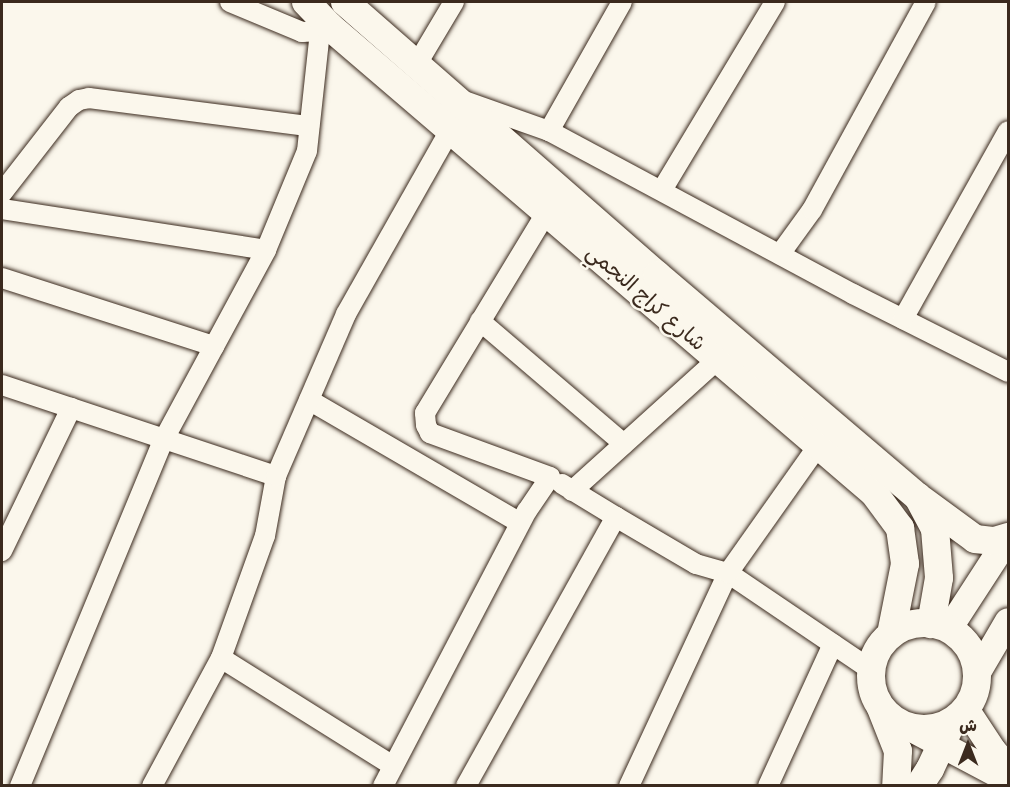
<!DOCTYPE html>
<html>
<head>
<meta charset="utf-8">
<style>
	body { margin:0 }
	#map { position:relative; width:1010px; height:787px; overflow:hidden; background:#fbf7ec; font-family:"Indie Flower","Playpen Sans Arabic",sans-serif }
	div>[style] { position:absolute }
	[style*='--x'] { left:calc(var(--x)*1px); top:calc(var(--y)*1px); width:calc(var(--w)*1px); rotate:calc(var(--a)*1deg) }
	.roads { filter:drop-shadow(0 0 2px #3b2a1e) drop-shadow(0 0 2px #3b2a1e) }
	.minor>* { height:20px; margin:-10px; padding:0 10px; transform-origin:10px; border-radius:10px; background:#fbf7ec }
	.tertiary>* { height:26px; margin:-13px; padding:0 13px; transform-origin:13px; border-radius:13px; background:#fbf7ec }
	.secondary>* { height:28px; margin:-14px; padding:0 14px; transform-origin:14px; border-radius:14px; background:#fbf7ec }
	.secondary>.ring { margin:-14px; padding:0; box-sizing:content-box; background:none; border:28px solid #fbf7ec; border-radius:50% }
	span { translate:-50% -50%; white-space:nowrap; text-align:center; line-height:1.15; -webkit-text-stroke:5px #fbf7ec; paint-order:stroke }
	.street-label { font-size:21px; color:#3b2a1e }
	.frame { position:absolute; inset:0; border:3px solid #3b2a1e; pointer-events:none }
	.north { position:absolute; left:938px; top:715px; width:60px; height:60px; -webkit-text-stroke:4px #fbf7ec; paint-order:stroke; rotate:0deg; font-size:16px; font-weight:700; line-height:24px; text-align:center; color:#3b2a1e }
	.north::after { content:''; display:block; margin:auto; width:21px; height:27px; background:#3b2a1e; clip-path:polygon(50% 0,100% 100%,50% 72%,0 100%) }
</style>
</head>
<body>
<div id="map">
	<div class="roads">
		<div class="minor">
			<i style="--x:230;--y:2;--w:78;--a:22.6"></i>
			<i style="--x:302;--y:32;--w:18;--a:-3"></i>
			<i style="--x:320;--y:31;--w:13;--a:-29"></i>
			<i style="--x:417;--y:64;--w:72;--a:-59.2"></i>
			<i style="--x:467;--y:102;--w:87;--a:19.5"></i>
			<i style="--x:549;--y:131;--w:345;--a:28.2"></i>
			<i style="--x:853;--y:294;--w:174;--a:26.7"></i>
			<i style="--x:549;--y:131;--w:148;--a:-60.5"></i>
			<i style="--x:662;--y:190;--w:219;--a:-59"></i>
			<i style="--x:2;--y:193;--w:109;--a:-52.1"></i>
			<i style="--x:69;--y:107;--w:12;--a:-35"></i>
			<i style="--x:79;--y:100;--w:10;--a:-11"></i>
			<i style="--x:89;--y:98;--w:222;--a:7.3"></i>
			<i style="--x:2;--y:209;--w:267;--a:8.8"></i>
			<i style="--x:780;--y:254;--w:54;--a:-54"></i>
			<i style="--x:812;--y:210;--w:237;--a:-61.3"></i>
			<i style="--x:2;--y:278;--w:223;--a:17.8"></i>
			<i style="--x:903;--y:319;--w:215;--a:-60.8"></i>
			<i style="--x:480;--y:321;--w:189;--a:40.5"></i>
			<i style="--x:2;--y:385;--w:289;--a:18.4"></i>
			<i style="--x:309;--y:400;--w:244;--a:30.2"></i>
			<i style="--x:562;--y:484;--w:63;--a:31.4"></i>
			<i style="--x:572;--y:491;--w:195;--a:-42.1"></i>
			<i style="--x:2;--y:551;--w:159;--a:-64.2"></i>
			<i style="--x:221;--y:658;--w:203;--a:32.1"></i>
			<i style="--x:20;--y:786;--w:376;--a:-67.5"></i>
			<i style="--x:164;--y:439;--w:215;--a:-61.6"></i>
			<i style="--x:266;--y:250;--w:107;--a:-67.5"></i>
			<i style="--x:307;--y:151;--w:121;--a:-83.8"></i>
			<i style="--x:152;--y:786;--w:145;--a:-61.7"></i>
			<i style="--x:221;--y:658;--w:130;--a:-70.2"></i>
			<i style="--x:265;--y:536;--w:61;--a:-79.6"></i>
			<i style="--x:276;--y:476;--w:176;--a:-66.6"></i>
			<i style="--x:346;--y:314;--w:211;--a:-60.5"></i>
			<i style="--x:383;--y:786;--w:310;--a:-62.4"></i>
			<i style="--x:527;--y:511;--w:41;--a:-55.9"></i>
			<i style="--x:550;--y:477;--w:128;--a:-159.9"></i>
			<i style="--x:430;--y:433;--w:9;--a:-117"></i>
			<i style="--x:426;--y:425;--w:12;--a:-95"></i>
			<i style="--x:425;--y:413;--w:234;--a:-58.8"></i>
			<i style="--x:466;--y:786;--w:308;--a:-60.9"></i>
			<i style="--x:616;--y:517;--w:93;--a:30.4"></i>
			<i style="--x:696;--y:564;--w:33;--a:16"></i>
			<i style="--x:728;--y:573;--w:173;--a:34.1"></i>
			<i style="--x:629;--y:786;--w:235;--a:-65.1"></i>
			<i style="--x:728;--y:573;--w:156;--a:-54.7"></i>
			<i style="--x:768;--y:786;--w:156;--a:-65.4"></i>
		</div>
		<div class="tertiary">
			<i style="--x:949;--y:629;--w:108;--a:-57"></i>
			<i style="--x:977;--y:674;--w:61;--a:-59.7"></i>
			<i style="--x:966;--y:709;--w:49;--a:56.6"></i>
			<i style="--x:993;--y:750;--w:23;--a:49"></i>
			<i style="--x:910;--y:728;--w:111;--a:28"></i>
		</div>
		<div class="secondary">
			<i style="--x:306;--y:2;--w:33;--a:46"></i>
			<i style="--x:329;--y:26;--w:718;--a:40.59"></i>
			<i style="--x:874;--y:493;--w:44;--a:53.4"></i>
			<i style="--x:900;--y:528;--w:36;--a:82"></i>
			<i style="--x:905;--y:564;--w:71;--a:101.3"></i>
			<i style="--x:345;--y:2;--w:415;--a:41.2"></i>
			<i style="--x:657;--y:275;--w:343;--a:40.4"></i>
			<i style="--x:918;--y:497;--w:36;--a:62"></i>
			<i style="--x:935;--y:529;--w:49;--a:85.3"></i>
			<i style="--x:939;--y:578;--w:47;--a:99.9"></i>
			<i style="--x:922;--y:500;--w:66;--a:36.3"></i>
			<i style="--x:975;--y:539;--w:20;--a:6"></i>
			<i style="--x:995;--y:541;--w:14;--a:-17"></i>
			<i class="ring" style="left:871px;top:623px;width:78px;height:78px"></i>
			<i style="--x:881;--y:708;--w:46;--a:68.4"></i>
			<i style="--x:898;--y:751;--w:35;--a:93"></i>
			<i style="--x:919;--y:786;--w:20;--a:-57"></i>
			<i style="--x:930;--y:769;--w:52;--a:-64.9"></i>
		</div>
	</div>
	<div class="street-label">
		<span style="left:645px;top:299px;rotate:41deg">شارع كراج النجمي</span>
	</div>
	<div class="frame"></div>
	<div class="north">ش</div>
</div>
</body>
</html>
